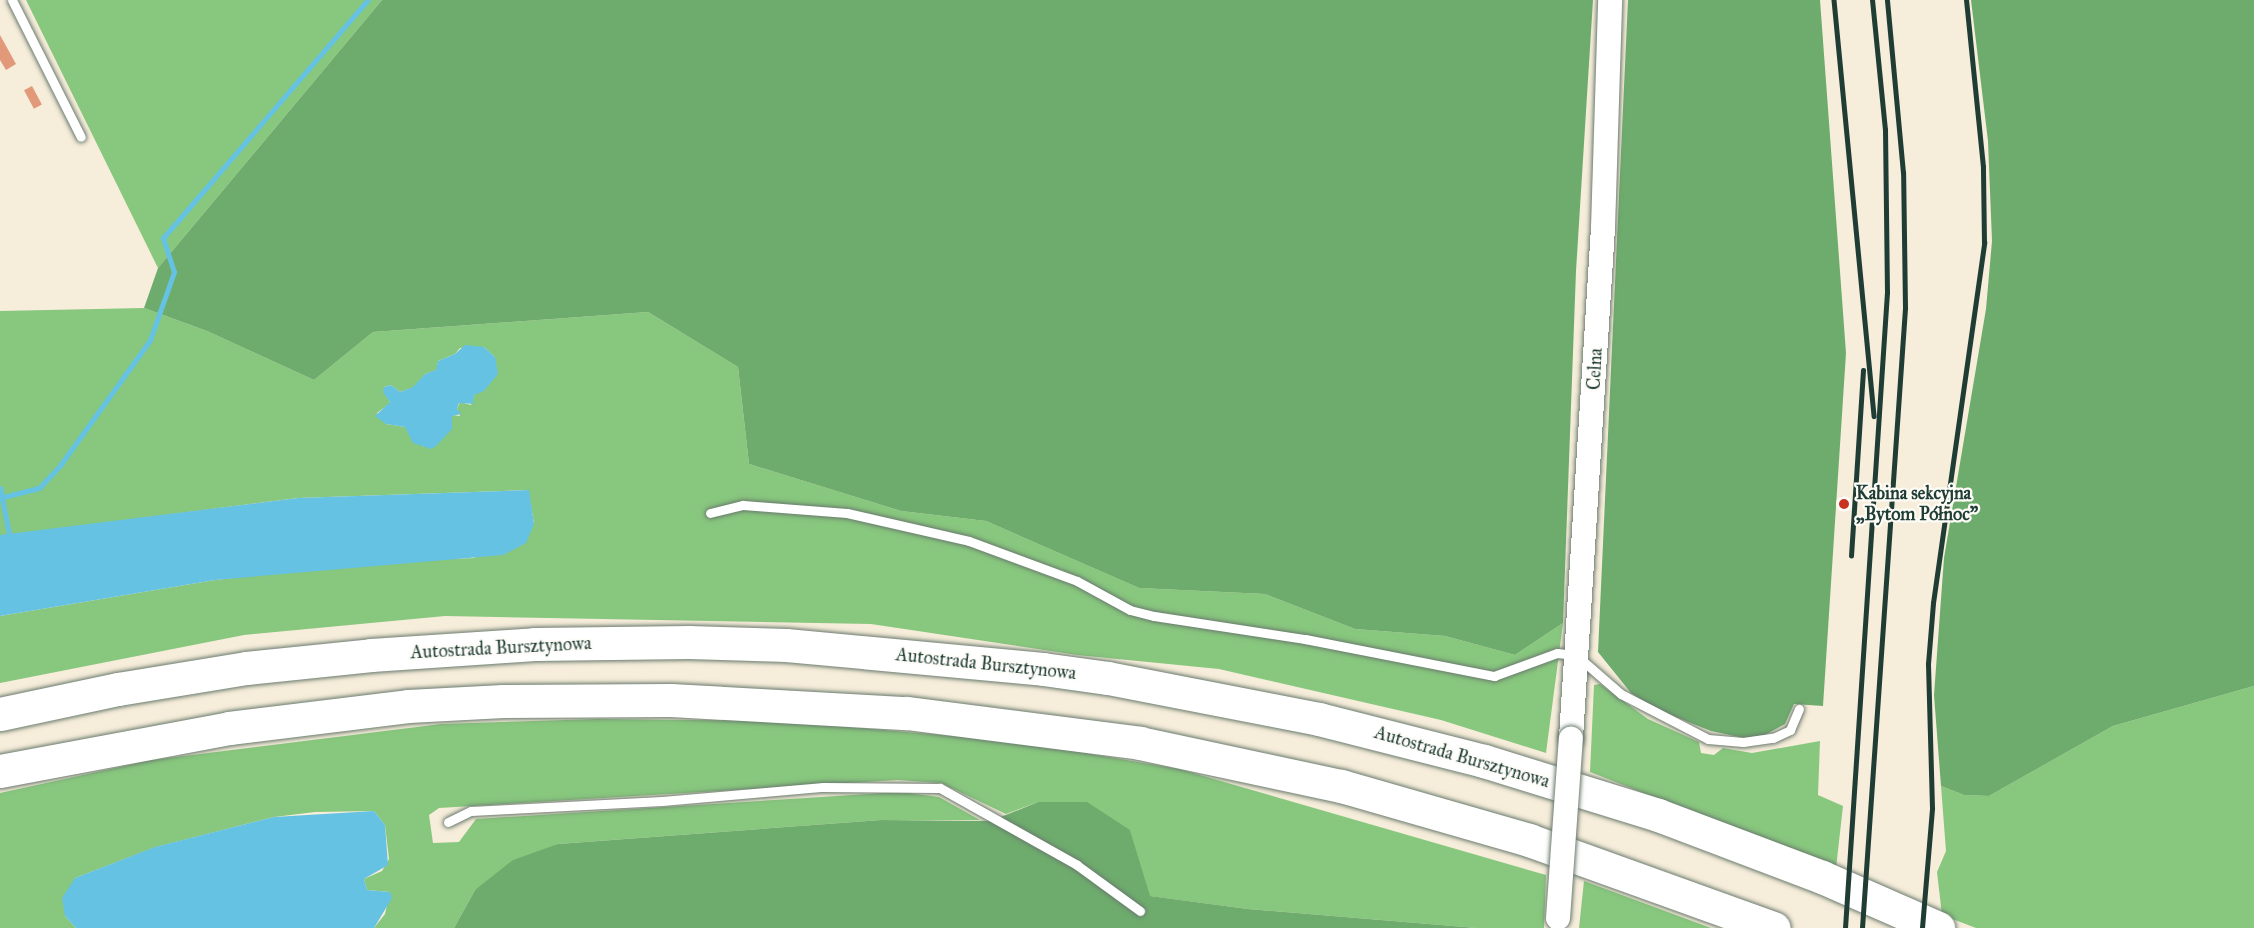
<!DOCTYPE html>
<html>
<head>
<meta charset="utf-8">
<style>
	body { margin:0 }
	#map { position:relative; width:2254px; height:928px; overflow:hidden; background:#f6edda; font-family:"IM FELL Great Primer",serif }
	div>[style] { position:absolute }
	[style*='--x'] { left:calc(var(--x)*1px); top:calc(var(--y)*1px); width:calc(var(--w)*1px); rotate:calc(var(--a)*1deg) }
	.green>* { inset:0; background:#88c77e }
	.forest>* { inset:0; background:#6eac6d }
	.water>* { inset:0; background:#65c2e3 }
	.stream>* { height:5px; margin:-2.5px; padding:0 2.5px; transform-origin:2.5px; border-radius:2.5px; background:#65c2e3 }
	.building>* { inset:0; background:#e19979; transform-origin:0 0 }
	.roads { filter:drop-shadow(0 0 2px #6a7b6e) drop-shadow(0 0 2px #6a7b6e) }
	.service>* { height:9px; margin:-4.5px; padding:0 4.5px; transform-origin:4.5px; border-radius:4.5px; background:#fff }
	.tertiary>* { height:24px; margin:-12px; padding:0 12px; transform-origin:12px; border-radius:12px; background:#fff }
	.motorway>* { height:33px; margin:-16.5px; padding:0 16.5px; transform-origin:16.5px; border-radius:16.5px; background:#fff }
	.rail>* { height:4.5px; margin:-2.25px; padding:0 2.25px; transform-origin:2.25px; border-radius:2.25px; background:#1f3d34 }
	.bridges { filter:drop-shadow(0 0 2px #6a7b6e) drop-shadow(0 0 2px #6a7b6e) }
	.tertiary-bridge>* { height:24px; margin:-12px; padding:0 12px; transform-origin:12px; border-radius:12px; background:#fff }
	.dots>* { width:16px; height:16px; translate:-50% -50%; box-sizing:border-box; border:3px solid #fdfcf7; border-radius:50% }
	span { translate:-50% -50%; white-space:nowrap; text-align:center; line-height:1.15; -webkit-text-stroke:4.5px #fdfcf7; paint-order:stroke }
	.street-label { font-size:18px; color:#1f3d34 }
	.poi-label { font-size:18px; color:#1f3d34; font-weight:700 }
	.left { translate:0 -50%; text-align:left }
</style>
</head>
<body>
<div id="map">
	<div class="green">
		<i style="clip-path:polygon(26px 0,382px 0,158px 268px)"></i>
		<i style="clip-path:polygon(evenodd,144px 308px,207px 331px,314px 380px,373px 332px,648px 312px,738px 367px,749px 464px,901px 511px,986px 521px,1139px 588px,1265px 594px,1355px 629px,1445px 636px,1515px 655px,1563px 623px,1546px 753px,1441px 720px,1219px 669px,1077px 655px,871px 624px,445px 616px,244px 635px,0 683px,0 616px,215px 580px,378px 562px,474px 558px,534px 523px,528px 490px,298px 498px,0 536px,0 311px,144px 308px,484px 347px,495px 357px,493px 380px,474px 395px,471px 405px,460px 402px,457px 409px,460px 416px,452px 415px,424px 447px,405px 427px,386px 424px,377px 413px,390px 403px,384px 387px,391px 385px,400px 392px,414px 387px,425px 374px,437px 370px,438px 361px,455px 354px,460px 348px,484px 347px)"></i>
		<i style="clip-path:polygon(1600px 684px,1648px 719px,1699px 742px,1701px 753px,1714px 755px,1723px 748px,1752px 753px,1820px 741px,1818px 795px,1843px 806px,1836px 868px,1590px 772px,1594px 685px)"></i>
		<i style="clip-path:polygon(2254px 686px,2254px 928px,1976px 928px,1942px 915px,1937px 872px,1946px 851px,1941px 786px,1964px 795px,1989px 796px,2113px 726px)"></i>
		<i style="clip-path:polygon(598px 719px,781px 721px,1021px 742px,1179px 769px,1546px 875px,1544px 928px,1477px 928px,1248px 909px,1149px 896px,1130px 831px,1038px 802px,1006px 814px,941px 783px,897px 780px,439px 808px,429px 815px,433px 843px,459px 842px,476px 819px,900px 792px,939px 797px,980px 820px,881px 820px,558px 844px,475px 890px,454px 928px,374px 928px,385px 914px,390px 892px,367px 890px,364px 879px,382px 871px,389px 859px,385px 825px,374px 811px,315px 812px,274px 817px,156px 847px,75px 878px,65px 916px,76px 928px,0 928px,0 793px,152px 760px,441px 724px)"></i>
		<i style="clip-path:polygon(1584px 881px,1711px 928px,1579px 928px)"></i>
	</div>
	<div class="forest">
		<i style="clip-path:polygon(382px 0,1593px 0,1576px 271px,1563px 623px,1515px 655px,1445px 636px,1355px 629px,1265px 594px,1139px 588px,986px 521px,901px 511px,749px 464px,738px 367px,648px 312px,373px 332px,314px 380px,207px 331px,144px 308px,158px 268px)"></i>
		<i style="clip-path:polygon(1628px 0,1820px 0,1846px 353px,1823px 706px,1794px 704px,1785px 724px,1765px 735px,1744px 738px,1711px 731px,1653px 708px,1631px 693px,1598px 652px)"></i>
		<i style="clip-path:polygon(1971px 0,2254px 0,2254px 686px,2113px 726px,1989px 796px,1964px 795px,1941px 786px,1934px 695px,1944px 558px,1986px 309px,1992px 241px,1988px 141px)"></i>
		<i style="clip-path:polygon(1038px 802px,1087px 802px,1130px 830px,1150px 896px,1248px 909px,1477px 928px,454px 928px,475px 890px,513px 860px,558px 844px,881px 820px,991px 821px)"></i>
	</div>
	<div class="water">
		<i style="clip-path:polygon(465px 345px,484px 347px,495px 357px,498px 374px,484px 391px,474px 395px,473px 404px,459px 403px,457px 409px,461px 414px,452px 416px,452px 429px,436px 446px,431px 449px,413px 443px,405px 427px,386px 424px,375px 416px,390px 402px,383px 392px,384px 387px,391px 385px,400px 392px,413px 387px,425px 374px,436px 370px,438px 361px,455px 354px)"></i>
		<i style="clip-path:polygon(529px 490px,534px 524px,526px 543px,503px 555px,215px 580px,0 616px,0 535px,298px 498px)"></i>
		<i style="clip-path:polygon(374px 811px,385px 825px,388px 865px,364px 879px,367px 890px,390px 892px,392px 898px,374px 928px,76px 928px,65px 916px,62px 898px,75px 878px,155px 847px,274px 817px)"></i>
	</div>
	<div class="stream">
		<i style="--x:0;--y:488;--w:47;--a:78.9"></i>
		<i style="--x:3;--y:497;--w:37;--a:-14"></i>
		<i style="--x:39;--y:488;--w:33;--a:-47"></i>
		<i style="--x:61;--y:464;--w:153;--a:-54.3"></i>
		<i style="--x:150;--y:340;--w:72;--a:-70.6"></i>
		<i style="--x:174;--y:272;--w:36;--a:-108"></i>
		<i style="--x:163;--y:238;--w:314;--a:-49.3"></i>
	</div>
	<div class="building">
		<i style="clip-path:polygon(0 35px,16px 64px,6px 70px,0 60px)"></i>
		<i style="left:32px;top:86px;width:21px;height:9px;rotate:62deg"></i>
		<i style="clip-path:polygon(1841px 496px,1848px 497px,1846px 512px,1840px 511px)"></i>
	</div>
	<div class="roads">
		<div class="service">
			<i style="--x:12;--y:0;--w:153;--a:63.3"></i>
			<i style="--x:710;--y:513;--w:34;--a:-14"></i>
			<i style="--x:743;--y:505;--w:104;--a:4.4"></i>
			<i style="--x:847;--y:513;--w:125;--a:12.9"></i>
			<i style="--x:969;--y:541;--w:115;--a:20.3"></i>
			<i style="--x:1077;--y:581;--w:60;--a:28.7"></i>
			<i style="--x:1130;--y:610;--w:25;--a:14"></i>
			<i style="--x:1154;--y:616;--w:153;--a:8.7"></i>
			<i style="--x:1305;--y:639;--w:193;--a:11.1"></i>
			<i style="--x:1494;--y:676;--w:67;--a:-20.1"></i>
			<i style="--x:1557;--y:653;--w:19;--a:6"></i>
			<i style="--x:1576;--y:655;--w:60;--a:40.9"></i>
			<i style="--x:1621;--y:694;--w:98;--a:27.3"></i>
			<i style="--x:1708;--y:739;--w:35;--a:5"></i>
			<i style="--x:1743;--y:742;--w:30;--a:-8"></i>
			<i style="--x:1773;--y:738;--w:19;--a:-25"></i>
			<i style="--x:1790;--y:730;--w:23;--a:-67"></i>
			<i style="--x:448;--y:822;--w:25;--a:-26"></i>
			<i style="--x:471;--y:811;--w:191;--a:-3"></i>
			<i style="--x:662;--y:801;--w:162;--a:-5"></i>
			<i style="--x:823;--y:787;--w:117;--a:0.5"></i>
			<i style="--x:940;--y:788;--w:157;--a:29.3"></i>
			<i style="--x:1077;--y:865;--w:78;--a:36.1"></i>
		</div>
		<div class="tertiary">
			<i style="--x:1571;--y:738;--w:511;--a:-86.41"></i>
			<i style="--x:1603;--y:228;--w:228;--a:-88.2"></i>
		</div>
		<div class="motorway">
			<i style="--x:0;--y:714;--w:121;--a:-12"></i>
			<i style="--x:118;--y:689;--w:130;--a:-9.3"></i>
			<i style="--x:246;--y:668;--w:126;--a:-5.9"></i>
			<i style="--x:371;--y:655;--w:164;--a:-3.8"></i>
			<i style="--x:535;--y:644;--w:154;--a:-0.7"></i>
			<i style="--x:689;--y:642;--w:97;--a:1.8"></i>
			<i style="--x:786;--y:645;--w:258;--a:5.3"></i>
			<i style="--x:1043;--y:669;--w:66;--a:7.9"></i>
			<i style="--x:1108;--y:678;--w:215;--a:11"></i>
			<i style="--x:1319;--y:719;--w:170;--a:14.3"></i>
			<i style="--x:1484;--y:761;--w:182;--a:17.2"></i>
			<i style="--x:1658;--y:815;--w:175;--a:20.7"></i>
			<i style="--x:1822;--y:877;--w:127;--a:23.7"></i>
			<i style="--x:0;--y:771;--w:233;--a:-10.6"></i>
			<i style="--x:229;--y:728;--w:180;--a:-7"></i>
			<i style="--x:408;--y:706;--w:95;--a:-3"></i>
			<i style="--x:503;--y:701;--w:168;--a:-0.3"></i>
			<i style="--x:671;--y:700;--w:236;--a:3.2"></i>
			<i style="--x:907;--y:713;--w:235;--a:7.3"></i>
			<i style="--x:1140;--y:743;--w:206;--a:12.1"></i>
			<i style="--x:1341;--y:786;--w:196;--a:16"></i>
			<i style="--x:1529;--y:840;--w:260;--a:19.8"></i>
		</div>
	</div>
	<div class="rail">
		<i style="--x:1834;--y:0;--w:418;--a:84.5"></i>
		<i style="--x:1851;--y:556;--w:186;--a:-86.3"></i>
		<i style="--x:1845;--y:928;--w:636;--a:-86.22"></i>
		<i style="--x:1887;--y:293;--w:163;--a:-90.7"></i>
		<i style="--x:1885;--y:130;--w:131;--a:-95.7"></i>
		<i style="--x:1862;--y:928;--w:621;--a:-86.03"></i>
		<i style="--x:1905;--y:308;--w:135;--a:-90.8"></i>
		<i style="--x:1903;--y:173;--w:174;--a:-95.3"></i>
		<i style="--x:1922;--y:928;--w:120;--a:-85.2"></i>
		<i style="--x:1932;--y:808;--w:144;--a:-91.6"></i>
		<i style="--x:1928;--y:664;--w:61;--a:-85.3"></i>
		<i style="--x:1933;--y:603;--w:364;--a:-81.9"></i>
		<i style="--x:1984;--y:243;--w:76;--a:-90.8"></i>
		<i style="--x:1983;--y:167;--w:168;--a:-95.8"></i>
	</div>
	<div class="bridges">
		<div class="tertiary-bridge">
			<i style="--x:1558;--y:918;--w:180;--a:-85.9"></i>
		</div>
	</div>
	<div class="dots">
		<i style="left:1844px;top:504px;background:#c8321e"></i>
	</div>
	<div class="street-label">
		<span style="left:1595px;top:369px;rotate:-87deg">Celna</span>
		<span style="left:501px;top:648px;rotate:-3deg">Autostrada Bursztynowa</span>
		<span style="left:986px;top:664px;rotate:6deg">Autostrada Bursztynowa</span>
		<span style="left:1462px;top:757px;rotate:16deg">Autostrada Bursztynowa</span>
	</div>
	<div class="poi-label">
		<span class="left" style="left:1856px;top:504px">Kabina sekcyjna<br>„Bytom Północ”</span>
	</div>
</div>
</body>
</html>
